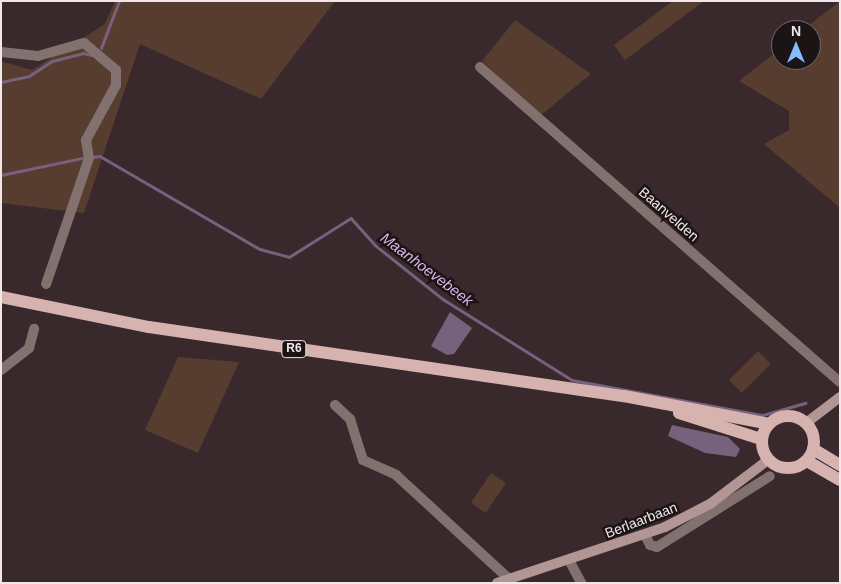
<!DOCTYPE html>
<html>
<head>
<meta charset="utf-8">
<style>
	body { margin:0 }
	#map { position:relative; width:841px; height:584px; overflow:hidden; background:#39292d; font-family:Arial,sans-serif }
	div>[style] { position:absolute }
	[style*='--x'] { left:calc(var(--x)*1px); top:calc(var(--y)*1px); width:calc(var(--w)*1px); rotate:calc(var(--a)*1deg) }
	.green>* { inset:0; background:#573d30; transform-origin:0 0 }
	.water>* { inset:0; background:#77617d }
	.stream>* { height:2.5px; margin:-1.25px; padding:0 1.25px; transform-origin:1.25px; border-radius:1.25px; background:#77617d }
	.street>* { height:10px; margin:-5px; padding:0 5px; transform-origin:5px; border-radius:5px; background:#82716f }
	.secondary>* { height:10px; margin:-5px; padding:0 5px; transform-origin:5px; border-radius:5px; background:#b29694 }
	.primary>* { height:12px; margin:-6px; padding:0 6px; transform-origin:6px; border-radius:6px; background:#d7b3b0 }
	.primary>.ring { margin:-6px; padding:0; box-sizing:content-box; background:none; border:12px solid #d7b3b0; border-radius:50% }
	span { translate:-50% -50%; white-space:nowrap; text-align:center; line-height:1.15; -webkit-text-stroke:5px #1b1415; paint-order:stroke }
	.shield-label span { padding:1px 4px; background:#1b1415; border:1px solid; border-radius:4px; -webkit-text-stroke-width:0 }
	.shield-label { font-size:12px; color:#f2e6e9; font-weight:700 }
	.street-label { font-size:14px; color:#f2e6e9 }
	.water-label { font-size:15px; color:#dcb5e7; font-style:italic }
	.frame { position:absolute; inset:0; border:2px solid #f2e6e9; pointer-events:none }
	.north { position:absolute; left:771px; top:20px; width:50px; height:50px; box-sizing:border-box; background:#1b1415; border:1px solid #71686a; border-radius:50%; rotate:0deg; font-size:14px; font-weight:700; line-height:20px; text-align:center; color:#f2e6e9 }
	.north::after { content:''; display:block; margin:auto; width:18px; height:22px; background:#84bcfb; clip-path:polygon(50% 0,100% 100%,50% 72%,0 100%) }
</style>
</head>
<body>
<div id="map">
	<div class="green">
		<i style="clip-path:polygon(115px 1px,335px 1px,261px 99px,140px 44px,84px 213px,1px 203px,1px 61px,32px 70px,105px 24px)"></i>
		<i style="clip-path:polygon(673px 1px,704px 1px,625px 60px,614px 45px)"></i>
		<i style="clip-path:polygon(840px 1px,840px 208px,764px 144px,789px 130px,789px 111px,739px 81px,781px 48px,781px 60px,811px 60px,811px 30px,803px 30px)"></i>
		<i style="clip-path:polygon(515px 20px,591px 74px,541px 115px,482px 61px)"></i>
		<i style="left:758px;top:351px;width:18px;height:41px;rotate:45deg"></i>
		<i style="clip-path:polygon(178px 357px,239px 362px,198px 453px,145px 430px)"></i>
		<i style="left:491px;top:473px;width:18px;height:36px;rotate:34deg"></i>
	</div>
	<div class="water">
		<i style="clip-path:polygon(450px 312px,472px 328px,454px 354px,447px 355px,431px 346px)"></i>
		<i style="clip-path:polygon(672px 425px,728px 437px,740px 449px,736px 457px,705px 453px,668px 436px)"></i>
	</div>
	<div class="stream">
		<i style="--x:101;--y:48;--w:50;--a:-69"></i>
		<i style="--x:1;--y:82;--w:29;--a:-12"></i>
		<i style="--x:29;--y:76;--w:27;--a:-33"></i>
		<i style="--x:52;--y:61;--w:32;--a:-14"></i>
		<i style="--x:83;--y:53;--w:9;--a:13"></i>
		<i style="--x:92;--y:157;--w:8;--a:-7"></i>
		<i style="--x:100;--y:156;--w:185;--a:30.2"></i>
		<i style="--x:260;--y:249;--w:30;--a:15"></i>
		<i style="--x:289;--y:257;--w:73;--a:-32.2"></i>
		<i style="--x:351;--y:218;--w:36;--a:48"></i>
		<i style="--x:375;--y:245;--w:87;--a:38.5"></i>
		<i style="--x:443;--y:299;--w:152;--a:32.1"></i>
		<i style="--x:572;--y:380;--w:194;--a:10.4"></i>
		<i style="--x:763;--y:415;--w:44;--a:-15.9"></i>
		<i style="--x:1;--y:175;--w:88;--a:-11.8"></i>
	</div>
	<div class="street">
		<i style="--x:1;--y:52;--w:37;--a:6"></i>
		<i style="--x:38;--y:56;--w:48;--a:-15.8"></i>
		<i style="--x:84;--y:43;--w:42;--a:40.2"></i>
		<i style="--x:116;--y:70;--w:15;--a:90"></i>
		<i style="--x:116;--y:85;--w:63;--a:118.6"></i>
		<i style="--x:86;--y:140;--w:18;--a:81"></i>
		<i style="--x:89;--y:158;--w:133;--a:108.8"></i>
		<i style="--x:480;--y:67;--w:478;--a:41.2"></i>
		<i style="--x:1;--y:370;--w:36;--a:-38"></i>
		<i style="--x:29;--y:348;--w:20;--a:-75"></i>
		<i style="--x:335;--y:405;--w:21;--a:43"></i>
		<i style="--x:350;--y:419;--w:43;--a:72.4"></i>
		<i style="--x:363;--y:460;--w:36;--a:24"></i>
		<i style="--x:396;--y:475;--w:154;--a:42.6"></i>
		<i style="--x:645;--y:535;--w:11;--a:63"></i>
		<i style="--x:650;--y:545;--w:7;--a:16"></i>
		<i style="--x:657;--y:547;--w:133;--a:-32.1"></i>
		<i style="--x:569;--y:560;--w:26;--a:62"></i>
	</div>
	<div class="secondary">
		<i style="--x:806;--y:423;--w:43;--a:-37.4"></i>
		<i style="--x:497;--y:583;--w:177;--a:-18.4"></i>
		<i style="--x:665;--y:527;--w:51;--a:-27.1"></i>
		<i style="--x:710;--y:504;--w:73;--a:-37.2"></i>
	</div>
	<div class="primary">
		<i style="--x:1;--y:297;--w:151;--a:11.5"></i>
		<i style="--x:149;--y:327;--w:480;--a:8.3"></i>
		<i style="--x:624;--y:396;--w:148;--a:10.9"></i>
		<i style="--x:679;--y:413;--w:86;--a:17.6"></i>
		<i class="ring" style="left:762px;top:416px;width:40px;height:40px"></i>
		<i style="--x:813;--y:449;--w:31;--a:31"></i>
		<i style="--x:807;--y:461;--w:38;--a:30"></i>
	</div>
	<div class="shield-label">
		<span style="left:294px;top:349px">R6</span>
	</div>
	<div class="street-label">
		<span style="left:669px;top:214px;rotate:41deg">Baanvelden</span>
		<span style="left:641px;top:520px;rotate:-21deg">Berlaarbaan</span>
	</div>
	<div class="water-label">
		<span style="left:427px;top:269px;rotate:37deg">Maanhoevebeek</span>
	</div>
	<div class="frame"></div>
	<div class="north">N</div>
</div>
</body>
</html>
